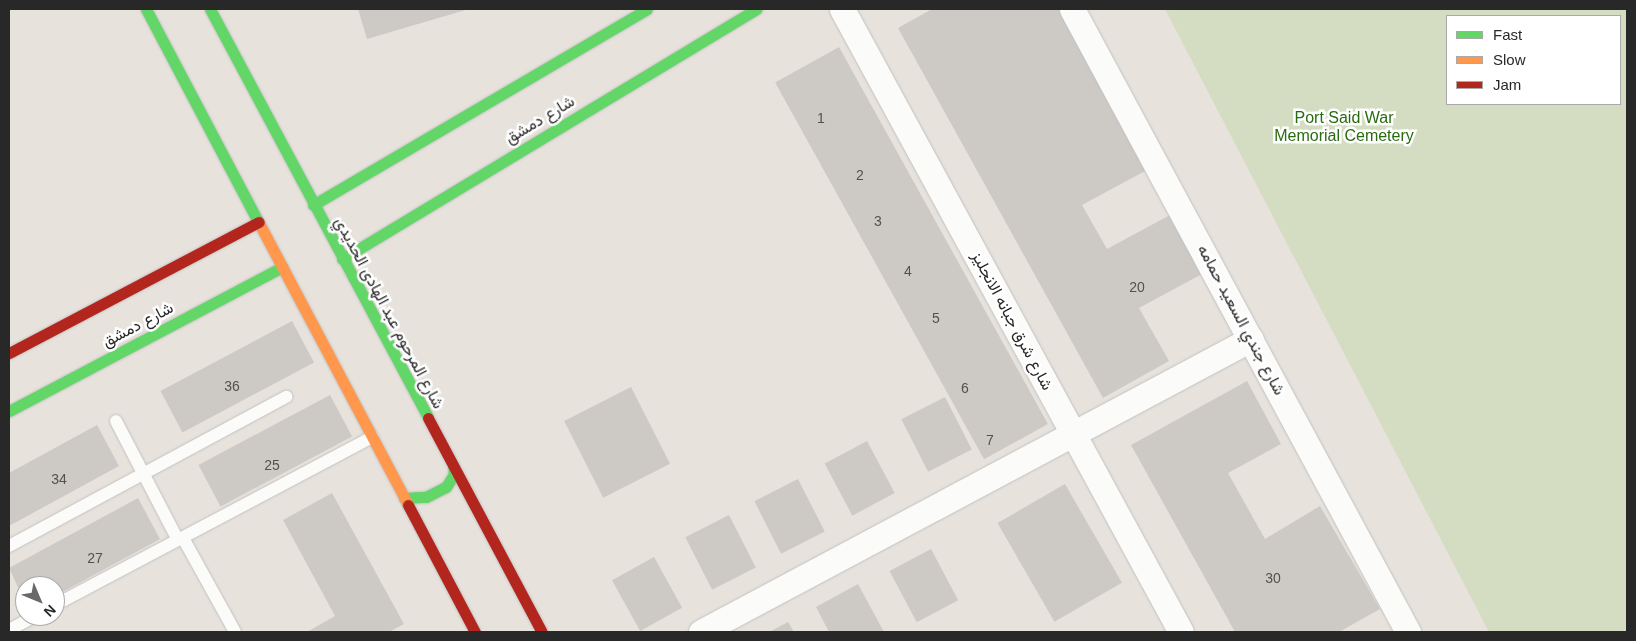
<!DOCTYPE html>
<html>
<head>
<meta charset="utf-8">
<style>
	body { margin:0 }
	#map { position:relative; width:1636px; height:641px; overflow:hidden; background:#e7e2dc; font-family:Arial,Vazirmatn,sans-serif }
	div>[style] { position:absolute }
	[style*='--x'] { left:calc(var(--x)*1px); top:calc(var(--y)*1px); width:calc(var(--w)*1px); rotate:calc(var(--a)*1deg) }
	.cemetery>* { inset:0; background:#d4dcc2 }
	.building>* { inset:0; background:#cdcac6; transform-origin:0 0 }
	.roads { filter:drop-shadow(0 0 1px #c3c2c3) drop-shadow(0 0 1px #c3c2c3) }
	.lane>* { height:12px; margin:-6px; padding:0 6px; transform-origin:6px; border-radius:6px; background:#fbfbfa }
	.street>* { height:25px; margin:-12.5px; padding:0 12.5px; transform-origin:12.5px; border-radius:12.5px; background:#fbfbfa }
	.fast>* { height:11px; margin:-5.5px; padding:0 5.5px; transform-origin:5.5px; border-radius:5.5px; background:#63d668 }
	.slow>* { height:11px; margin:-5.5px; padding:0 5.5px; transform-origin:5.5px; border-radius:5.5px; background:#ff974d }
	.jam>* { height:11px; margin:-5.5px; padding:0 5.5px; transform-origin:5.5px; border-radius:5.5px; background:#b3261e }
	span { translate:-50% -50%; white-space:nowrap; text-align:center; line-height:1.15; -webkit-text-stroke:5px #fff; paint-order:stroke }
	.number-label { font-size:14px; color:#525150 }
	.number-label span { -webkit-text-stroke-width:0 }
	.park-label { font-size:16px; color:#296b11 }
	.street-label { font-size:16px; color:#282828 }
	.frame { position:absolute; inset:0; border:10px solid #282828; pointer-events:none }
	.legend { position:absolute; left:1446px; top:15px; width:175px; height:90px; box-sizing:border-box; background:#fff; border:1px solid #a9a9a9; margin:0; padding:6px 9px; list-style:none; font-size:15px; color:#282828 }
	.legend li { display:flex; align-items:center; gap:10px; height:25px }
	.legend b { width:25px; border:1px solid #a9a9a9 }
	.north { position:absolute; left:15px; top:576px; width:50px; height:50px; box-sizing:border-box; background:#fff; border:1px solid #a9a9a9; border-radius:50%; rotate:135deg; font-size:14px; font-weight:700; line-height:20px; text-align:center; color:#282828 }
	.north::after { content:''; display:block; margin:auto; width:18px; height:22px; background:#6b6967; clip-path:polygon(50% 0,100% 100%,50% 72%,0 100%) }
</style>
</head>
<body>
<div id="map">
	<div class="cemetery">
		<i style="clip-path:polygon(evenodd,1165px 9px,1627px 9px,1627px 632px,1489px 632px,1165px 9px,1447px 16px,1620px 16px,1620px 104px,1447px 104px,1447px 16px)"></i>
	</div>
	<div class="building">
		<i style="clip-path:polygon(358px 9px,469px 9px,367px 39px)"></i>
		<i style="clip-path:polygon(932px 9px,1059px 9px,1147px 170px,1082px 205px,1107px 249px,1170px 215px,1202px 274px,1139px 308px,1169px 361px,1103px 398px,898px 28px)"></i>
		<i style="left:839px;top:47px;width:431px;height:73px;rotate:61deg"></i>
		<i style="left:292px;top:321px;width:47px;height:149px;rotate:62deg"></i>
		<i style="clip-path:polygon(1247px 381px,1281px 444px,1228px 473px,1265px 539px,1320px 506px,1380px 609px,1339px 632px,1235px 632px,1131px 445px)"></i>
		<i style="left:631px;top:387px;width:86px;height:75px;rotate:63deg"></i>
		<i style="left:330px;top:395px;width:47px;height:149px;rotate:62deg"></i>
		<i style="left:945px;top:397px;width:59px;height:49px;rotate:63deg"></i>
		<i style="clip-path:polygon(97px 425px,119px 466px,9px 526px,9px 473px)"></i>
		<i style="left:867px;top:441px;width:59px;height:48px;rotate:62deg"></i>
		<i style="left:798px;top:479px;width:59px;height:49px;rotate:63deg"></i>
		<i style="left:1065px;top:484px;width:114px;height:78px;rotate:60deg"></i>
		<i style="clip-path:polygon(332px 493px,404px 624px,389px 632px,307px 632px,335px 616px,283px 520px)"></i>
		<i style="clip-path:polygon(138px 498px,160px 539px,55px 596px,55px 586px,25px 586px,25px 602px,9px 568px)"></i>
		<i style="left:729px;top:515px;width:59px;height:49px;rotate:63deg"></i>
		<i style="left:931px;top:549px;width:58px;height:47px;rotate:62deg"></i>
		<i style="left:654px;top:557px;width:58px;height:48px;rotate:61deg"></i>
		<i style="clip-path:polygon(858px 584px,884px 632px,829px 632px,816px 607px)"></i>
		<i style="clip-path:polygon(788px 622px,794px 632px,769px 632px)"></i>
	</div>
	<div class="roads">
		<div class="lane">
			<i style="--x:116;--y:421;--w:134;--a:62.5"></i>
			<i style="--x:183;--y:538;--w:107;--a:61"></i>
			<i style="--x:9;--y:546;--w:315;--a:-28.3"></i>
			<i style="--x:55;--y:605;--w:359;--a:-27.9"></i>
			<i style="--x:9;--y:630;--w:30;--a:-28"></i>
		</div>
		<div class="street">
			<i style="--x:842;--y:9;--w:709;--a:61.45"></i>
			<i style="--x:1072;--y:9;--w:708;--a:61.66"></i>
			<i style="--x:701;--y:632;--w:623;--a:-28.05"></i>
		</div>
		<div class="fast">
			<i style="--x:146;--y:9;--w:244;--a:62.2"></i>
			<i style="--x:210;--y:9;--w:463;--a:61.9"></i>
			<i style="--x:313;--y:205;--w:387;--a:-30.4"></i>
			<i style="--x:342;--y:259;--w:484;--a:-31.1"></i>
			<i style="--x:9;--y:411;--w:309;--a:-27.8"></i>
			<i style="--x:404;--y:498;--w:22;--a:-3"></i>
			<i style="--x:426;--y:497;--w:22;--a:-27"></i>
			<i style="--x:446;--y:487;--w:15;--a:-58"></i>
			<i style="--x:454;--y:474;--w:9;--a:-96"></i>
		</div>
		<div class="slow">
			<i style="--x:260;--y:225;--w:317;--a:62.1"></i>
		</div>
		<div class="jam">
			<i style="--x:9;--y:353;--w:282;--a:-27.7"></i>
			<i style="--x:428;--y:418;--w:242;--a:62"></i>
			<i style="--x:408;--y:505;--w:144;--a:62.2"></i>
		</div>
	</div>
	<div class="number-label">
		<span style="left:821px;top:118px">1</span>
		<span style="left:860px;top:175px">2</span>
		<span style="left:878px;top:221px">3</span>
		<span style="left:908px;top:271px">4</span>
		<span style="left:1137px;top:287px">20</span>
		<span style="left:936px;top:318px">5</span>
		<span style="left:232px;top:386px">36</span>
		<span style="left:965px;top:388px">6</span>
		<span style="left:990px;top:440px">7</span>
		<span style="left:272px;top:465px">25</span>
		<span style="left:59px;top:479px">34</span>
		<span style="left:95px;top:558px">27</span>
		<span style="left:1273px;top:578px">30</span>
	</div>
	<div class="park-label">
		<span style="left:1344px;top:127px">Port Said War<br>Memorial Cemetery</span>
	</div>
	<div class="street-label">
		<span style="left:540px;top:120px;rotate:-31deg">شارع دمشق</span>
		<span style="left:389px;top:313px;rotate:62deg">شارع المرحوم عبد الهادى الحديدي</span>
		<span style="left:1241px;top:320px;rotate:62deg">شارع جندي السعيد حمامه</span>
		<span style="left:1012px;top:321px;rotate:62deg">شارع شرق جبانه الانجليز</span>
		<span style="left:138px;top:325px;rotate:-28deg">شارع دمشق</span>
	</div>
	<div class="frame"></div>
	<ul class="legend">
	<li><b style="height:6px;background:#63d668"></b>Fast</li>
	<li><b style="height:6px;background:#ff974d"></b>Slow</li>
	<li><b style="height:6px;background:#b3261e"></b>Jam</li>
	</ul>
	<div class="north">N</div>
</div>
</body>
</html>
